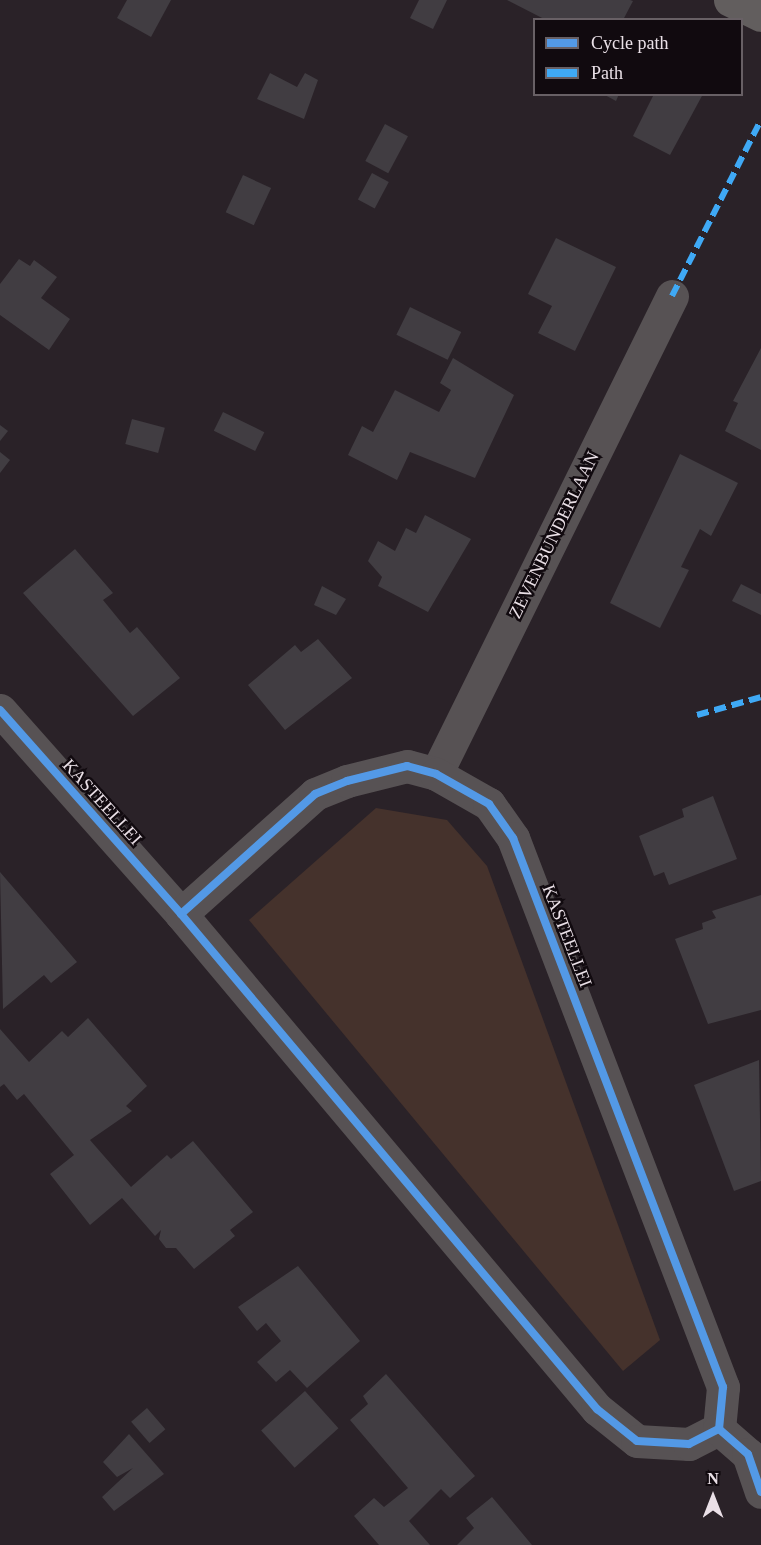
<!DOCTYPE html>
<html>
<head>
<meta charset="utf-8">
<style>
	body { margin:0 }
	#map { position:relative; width:761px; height:1545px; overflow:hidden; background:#2a2228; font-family:"Times New Roman",serif }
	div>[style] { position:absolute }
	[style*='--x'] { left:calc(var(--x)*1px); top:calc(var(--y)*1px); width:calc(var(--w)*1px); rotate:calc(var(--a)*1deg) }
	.green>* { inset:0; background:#45322c }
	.building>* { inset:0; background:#413d42; transform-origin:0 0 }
	.street>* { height:33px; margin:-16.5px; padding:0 16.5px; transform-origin:16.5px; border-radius:16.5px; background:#575254 }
	.secondary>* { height:33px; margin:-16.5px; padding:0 16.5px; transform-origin:16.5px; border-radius:16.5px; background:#625e5e }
	.quiet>* { height:6px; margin-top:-3px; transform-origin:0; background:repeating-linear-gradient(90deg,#3fa9f5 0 12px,transparent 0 18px) }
	.cycleway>* { height:8px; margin:-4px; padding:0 4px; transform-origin:4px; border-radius:4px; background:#5399e6 }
	span { translate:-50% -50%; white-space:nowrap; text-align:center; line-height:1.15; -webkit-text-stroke:5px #110a0f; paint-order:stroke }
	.street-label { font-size:18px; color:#eae0e7 }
	.legend { position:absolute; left:533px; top:18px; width:210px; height:78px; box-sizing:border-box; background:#110a0f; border:2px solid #686065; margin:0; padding:8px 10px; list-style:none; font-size:18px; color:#eae0e7 }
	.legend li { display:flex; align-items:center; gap:12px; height:30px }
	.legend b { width:30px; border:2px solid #686065 }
	.north { position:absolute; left:683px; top:1467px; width:60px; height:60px; -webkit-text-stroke:4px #110a0f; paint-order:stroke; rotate:0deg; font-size:16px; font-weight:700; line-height:24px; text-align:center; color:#eae0e7 }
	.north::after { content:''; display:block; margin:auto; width:21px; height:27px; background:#eae0e7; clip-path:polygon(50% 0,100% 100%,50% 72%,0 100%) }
</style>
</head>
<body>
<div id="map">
	<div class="green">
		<i style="clip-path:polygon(376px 808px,447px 820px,487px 866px,660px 1340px,623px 1371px,249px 920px)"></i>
	</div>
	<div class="building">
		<i style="clip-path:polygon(127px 0,171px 0,151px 37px,117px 18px)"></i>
		<i style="clip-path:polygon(419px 0,447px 0,433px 29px,410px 18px)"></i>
		<i style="clip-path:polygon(507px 0,630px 0,633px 1px,623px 20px,546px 20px)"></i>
		<i style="clip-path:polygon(270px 73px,297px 87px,305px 73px,318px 80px,304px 119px,257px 99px)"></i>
		<i style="clip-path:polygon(603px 94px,619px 94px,616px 101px)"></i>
		<i style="clip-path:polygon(654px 94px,703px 94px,670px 155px,633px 136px)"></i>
		<i style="left:385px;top:124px;width:26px;height:42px;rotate:28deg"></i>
		<i style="left:372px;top:173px;width:19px;height:30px;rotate:28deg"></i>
		<i style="left:243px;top:175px;width:31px;height:41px;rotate:25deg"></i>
		<i style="clip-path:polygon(556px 238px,616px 267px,575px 351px,538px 333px,552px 306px,528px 294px)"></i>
		<i style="clip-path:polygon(19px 259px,30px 266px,34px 260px,57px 277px,41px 298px,70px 319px,49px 350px,0 315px,0 284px)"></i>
		<i style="left:410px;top:307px;width:57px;height:31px;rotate:26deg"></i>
		<i style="clip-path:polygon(761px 348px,761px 450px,725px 431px,738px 403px,733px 401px)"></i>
		<i style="clip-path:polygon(453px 358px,514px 395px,475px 478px,410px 452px,397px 480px,348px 455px,362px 426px,373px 432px,395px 390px,439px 412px,451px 390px,440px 383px)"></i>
		<i style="left:223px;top:412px;width:46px;height:21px;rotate:26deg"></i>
		<i style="left:132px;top:419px;width:34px;height:26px;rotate:15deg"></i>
		<i style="clip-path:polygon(0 425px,8px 431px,0 441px)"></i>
		<i style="clip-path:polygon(0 452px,10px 460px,0 473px)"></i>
		<i style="clip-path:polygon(680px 454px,738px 483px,711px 536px,700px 529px,681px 567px,689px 570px,660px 628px,610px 603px)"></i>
		<i style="clip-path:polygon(425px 515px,471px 539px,428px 612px,378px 586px,382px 577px,368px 561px,378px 541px,395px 551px,406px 528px,416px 533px)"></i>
		<i style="clip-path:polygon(75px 549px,113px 593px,103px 600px,130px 633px,137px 627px,180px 678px,133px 716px,23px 593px)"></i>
		<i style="clip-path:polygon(741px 584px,761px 594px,761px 615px,732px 601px)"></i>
		<i style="clip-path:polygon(322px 586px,346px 599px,336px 615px,314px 605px)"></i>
		<i style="clip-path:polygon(318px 639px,352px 678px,285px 730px,248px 685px,295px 645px,301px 652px)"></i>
		<i style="clip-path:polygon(713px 796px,737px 859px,669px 885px,664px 872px,654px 876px,639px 836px,684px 817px,682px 809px)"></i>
		<i style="clip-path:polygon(0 872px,77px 962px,51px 983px,44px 975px,3px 1009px)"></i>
		<i style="clip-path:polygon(761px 895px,761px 1010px,708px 1024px,675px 939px,703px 929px,702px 923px,716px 918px,712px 911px)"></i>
		<i style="clip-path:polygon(88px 1018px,147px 1086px,126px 1106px,132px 1111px,90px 1140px,131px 1187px,167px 1155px,171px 1159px,193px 1141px,253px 1212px,230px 1230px,235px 1236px,194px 1269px,176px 1248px,166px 1248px,159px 1239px,161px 1230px,155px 1236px,122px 1198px,90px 1225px,50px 1174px,74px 1155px,24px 1094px,17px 1100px,4px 1084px,0 1087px,0 1029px,29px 1062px,62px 1031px,68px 1037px)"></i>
		<i style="clip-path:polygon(759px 1060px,761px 1181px,734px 1191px,694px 1085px)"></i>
		<i style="clip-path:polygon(298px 1266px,360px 1341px,307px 1388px,290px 1370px,276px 1382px,257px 1362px,281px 1341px,266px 1323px,257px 1331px,238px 1307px)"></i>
		<i style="clip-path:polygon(386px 1374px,475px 1476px,450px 1498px,441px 1489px,409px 1521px,430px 1545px,379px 1545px,354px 1516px,374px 1498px,384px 1507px,408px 1488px,350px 1420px,368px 1404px,363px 1396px)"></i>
		<i style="left:305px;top:1391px;width:50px;height:59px;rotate:48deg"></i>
		<i style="left:147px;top:1408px;width:28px;height:21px;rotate:49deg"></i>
		<i style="clip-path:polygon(129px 1434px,164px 1474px,114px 1511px,102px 1497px,133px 1468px,117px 1477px,103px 1462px)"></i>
		<i style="clip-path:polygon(492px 1497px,532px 1545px,457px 1545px,474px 1528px,466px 1518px)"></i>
	</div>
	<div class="street">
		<i style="--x:0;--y:710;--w:273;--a:48.4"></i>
		<i style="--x:181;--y:914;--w:647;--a:49.96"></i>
		<i style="--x:597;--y:1409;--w:51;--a:38.7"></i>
		<i style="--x:637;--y:1441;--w:52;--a:3.3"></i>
		<i style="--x:689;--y:1444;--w:34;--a:-27"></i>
		<i style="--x:436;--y:774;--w:533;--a:-63.72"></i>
		<i style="--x:181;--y:914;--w:180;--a:-41.8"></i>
		<i style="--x:315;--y:794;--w:35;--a:-22"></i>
		<i style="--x:347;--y:781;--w:62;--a:-14"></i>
		<i style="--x:407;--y:766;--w:30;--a:15"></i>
		<i style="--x:436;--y:774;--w:61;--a:29.5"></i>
		<i style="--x:489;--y:804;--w:42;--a:54.8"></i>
		<i style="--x:513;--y:838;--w:588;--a:69.07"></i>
		<i style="--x:723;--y:1387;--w:42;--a:95.4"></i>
		<i style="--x:719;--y:1429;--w:38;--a:41"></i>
		<i style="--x:748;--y:1454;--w:40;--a:71.1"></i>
	</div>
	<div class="secondary">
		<i style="--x:730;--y:0;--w:34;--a:26"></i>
	</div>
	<div class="quiet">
		<i style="--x:672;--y:296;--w:197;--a:-63.2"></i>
		<i style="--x:697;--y:715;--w:66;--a:-15.7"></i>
	</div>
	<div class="cycleway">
		<i style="--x:0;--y:710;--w:273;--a:48.4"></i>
		<i style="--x:181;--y:914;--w:647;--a:49.96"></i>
		<i style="--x:597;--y:1409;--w:51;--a:38.7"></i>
		<i style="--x:637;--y:1441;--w:52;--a:3.3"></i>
		<i style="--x:689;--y:1444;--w:34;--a:-27"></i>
		<i style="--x:181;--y:914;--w:180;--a:-41.8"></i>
		<i style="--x:315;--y:794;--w:35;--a:-22"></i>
		<i style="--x:347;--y:781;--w:62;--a:-14"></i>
		<i style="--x:407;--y:766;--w:30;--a:15"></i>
		<i style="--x:436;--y:774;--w:61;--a:29.5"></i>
		<i style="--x:489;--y:804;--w:42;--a:54.8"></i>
		<i style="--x:513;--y:838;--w:588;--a:69.07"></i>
		<i style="--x:723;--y:1387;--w:42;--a:95.4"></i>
		<i style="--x:719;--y:1429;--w:38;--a:41"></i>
		<i style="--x:748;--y:1454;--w:40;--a:71.1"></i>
	</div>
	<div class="street-label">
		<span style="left:554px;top:535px;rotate:-64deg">ZEVENBUNDERLAAN</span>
		<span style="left:102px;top:802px;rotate:48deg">KASTEELLEI</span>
		<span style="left:567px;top:936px;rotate:69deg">KASTEELLEI</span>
	</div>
	<ul class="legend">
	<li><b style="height:8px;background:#5399e6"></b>Cycle path</li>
	<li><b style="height:8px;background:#3fa9f5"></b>Path</li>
	</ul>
	<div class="north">N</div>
</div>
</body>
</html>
